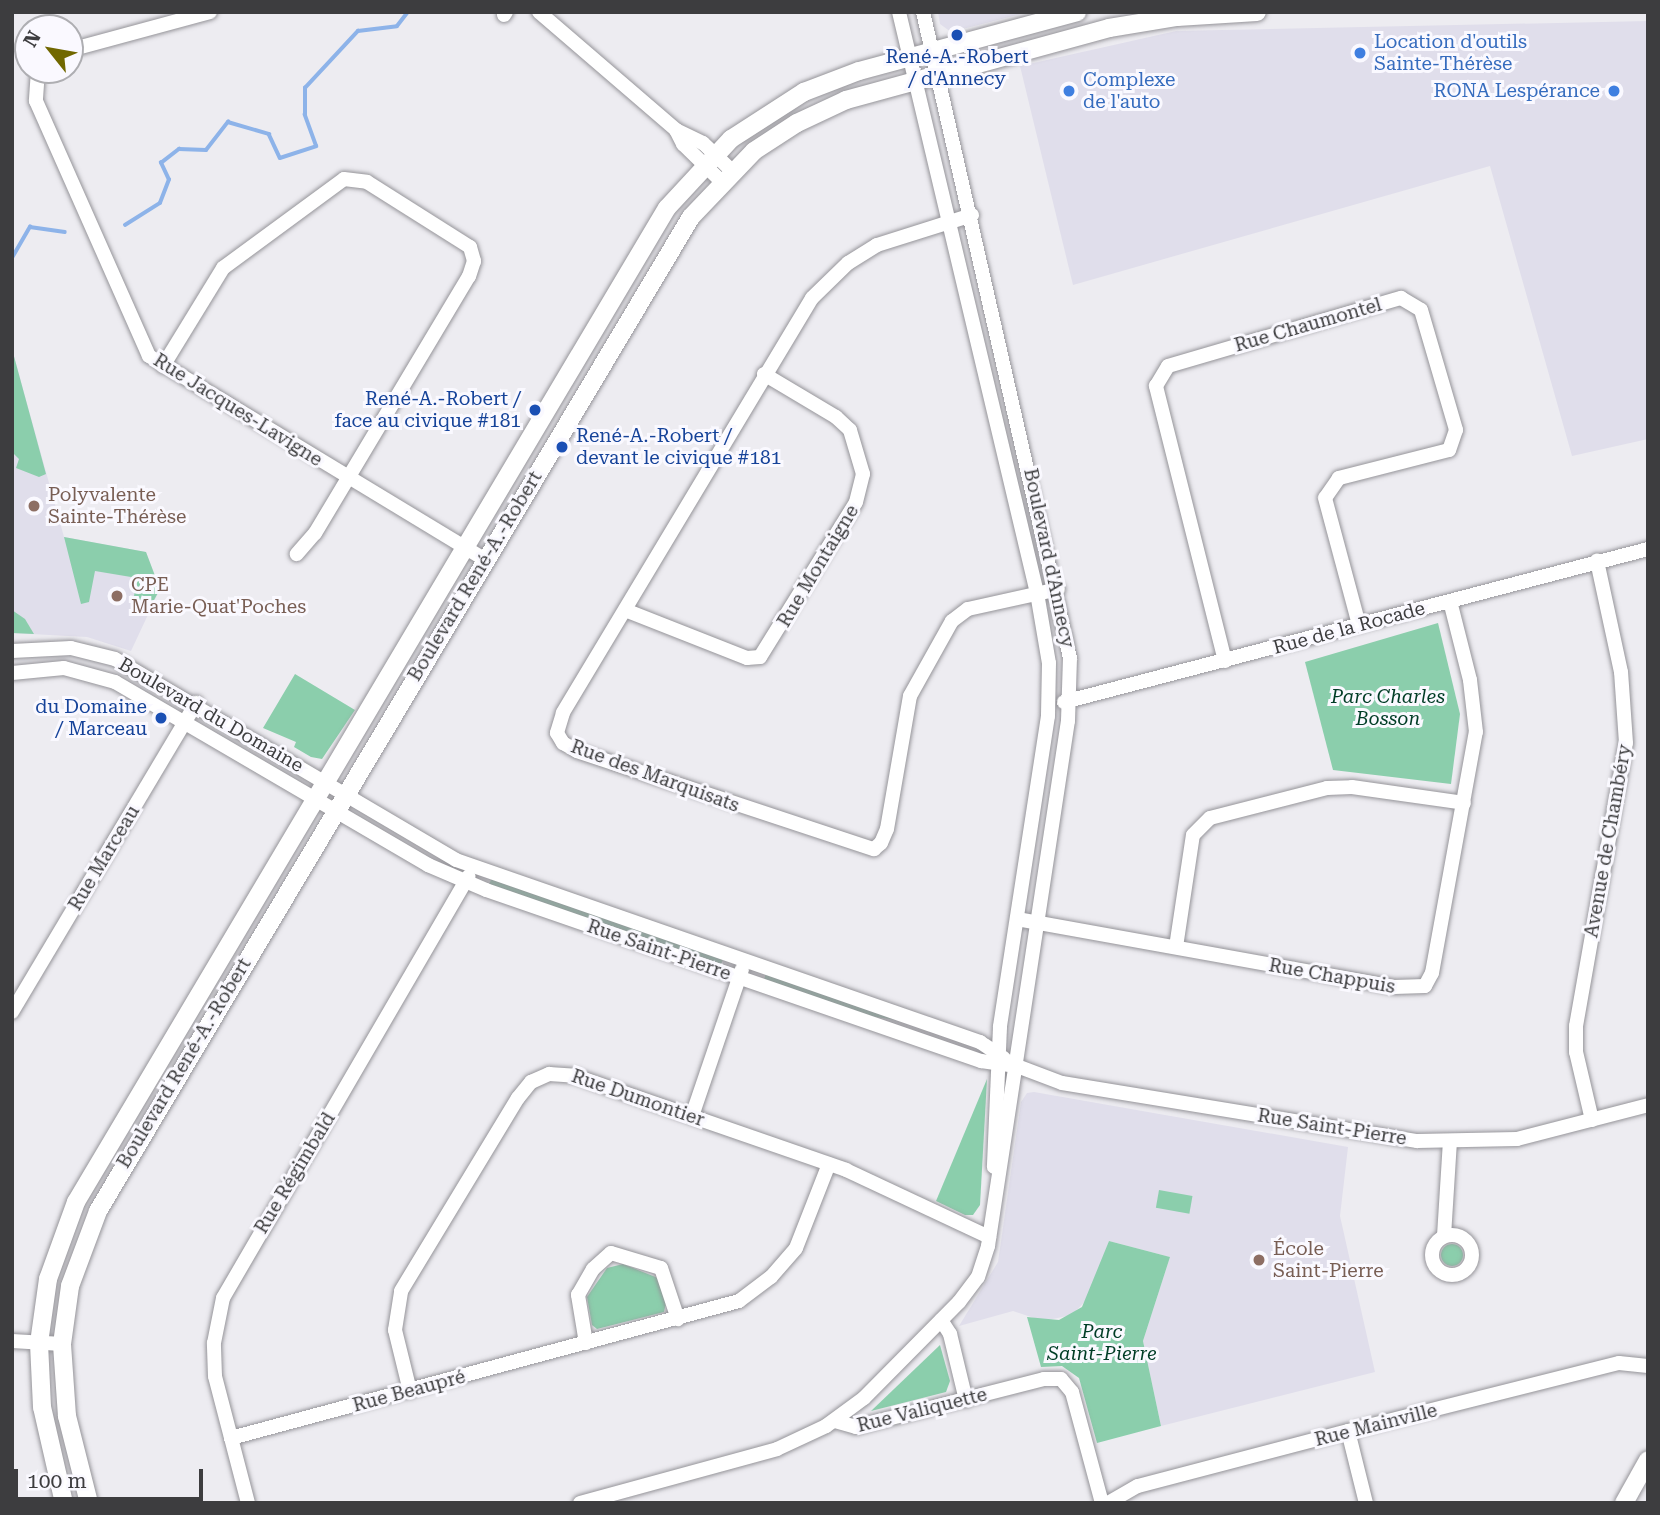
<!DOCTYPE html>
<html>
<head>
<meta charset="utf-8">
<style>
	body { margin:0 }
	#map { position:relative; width:1660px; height:1515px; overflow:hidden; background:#edecf1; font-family:"Roboto Serif",serif }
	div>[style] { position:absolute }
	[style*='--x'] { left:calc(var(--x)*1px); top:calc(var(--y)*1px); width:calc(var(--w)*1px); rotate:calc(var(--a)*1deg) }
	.built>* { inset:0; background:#e0deeb }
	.green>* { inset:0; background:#8bceac; transform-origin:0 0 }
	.round { border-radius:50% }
	.stream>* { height:3.5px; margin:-1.75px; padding:0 1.75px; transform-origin:1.75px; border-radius:1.75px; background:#8db3e9 }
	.roads { filter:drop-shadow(0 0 2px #959499) drop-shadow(0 0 2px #959499) }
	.minor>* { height:14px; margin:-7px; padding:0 7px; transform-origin:7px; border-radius:7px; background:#fff }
	.minor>.ring { margin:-7px; padding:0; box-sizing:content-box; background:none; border:14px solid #fff; border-radius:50% }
	.tertiary>* { height:18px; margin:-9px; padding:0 9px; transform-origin:9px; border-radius:9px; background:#fff }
	.dots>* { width:19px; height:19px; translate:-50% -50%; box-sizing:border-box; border:4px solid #faf9ff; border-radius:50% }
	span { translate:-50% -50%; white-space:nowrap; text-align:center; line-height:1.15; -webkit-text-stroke:6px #faf9ff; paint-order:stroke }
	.shop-label { font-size:19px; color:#366cbe }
	.left { translate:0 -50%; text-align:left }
	.right { translate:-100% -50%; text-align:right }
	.transit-label { font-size:19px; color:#164399 }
	.street-label { font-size:19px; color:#3d3d3f }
	.education-label { font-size:19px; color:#785e54 }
	.park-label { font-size:19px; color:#003d26; font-style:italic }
	.frame { position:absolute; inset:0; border:14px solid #3d3d3f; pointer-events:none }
	.north { position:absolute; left:14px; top:14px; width:70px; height:70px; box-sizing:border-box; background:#faf9ff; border:2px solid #aeaeb2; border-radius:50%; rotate:301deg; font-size:19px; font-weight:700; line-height:28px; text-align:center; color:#3d3d3f }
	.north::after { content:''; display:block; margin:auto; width:24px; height:32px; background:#716800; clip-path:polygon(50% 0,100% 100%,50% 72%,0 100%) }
	.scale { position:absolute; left:14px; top:1469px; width:189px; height:32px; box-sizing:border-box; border:4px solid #3d3d3f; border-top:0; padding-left:9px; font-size:21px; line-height:24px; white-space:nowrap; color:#3d3d3f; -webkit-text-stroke:5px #faf9ff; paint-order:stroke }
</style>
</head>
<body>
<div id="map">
	<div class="built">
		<i style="clip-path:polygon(938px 12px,1029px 12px,951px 32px,940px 24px)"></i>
		<i style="clip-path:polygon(1648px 21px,1648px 439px,1572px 456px,1490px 166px,1073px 285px,1020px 66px,1176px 31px)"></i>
		<i style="clip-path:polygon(12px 349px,64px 537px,146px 552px,160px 589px,131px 651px,87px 637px,12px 633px)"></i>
		<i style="clip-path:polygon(1034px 1092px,1348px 1147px,1340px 1216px,1375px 1372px,1161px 1426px,1143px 1341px,1170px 1257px,1109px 1241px,1090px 1296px,1072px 1315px,1043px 1321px,1013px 1311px,959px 1326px,998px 1262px,1021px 1102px,1027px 1093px)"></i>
	</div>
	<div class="green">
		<i style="clip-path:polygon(12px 349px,46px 474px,39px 477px,16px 468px,19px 459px,12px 452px)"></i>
		<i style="clip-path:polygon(64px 537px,146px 552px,160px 589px,147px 613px,132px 608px,137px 578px,95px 571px,89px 602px,81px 604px)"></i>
		<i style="clip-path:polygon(12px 610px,25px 619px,34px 634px,12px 633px)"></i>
		<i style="clip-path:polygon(1438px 623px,1460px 714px,1451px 784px,1333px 770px,1305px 662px)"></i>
		<i style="clip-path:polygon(295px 674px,355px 710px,322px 759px,311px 757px,294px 747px,296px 742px,263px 728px)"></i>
		<i style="clip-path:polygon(492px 877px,723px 958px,721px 965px,489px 885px)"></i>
		<i style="clip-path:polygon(766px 973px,897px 1020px,869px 1016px,764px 980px)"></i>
		<i style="clip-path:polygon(987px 1079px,980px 1205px,973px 1215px,965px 1215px,936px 1201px)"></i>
		<i style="left:1159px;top:1190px;width:34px;height:18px;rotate:10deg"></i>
		<i style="clip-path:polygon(1109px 1241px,1170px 1257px,1143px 1341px,1161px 1426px,1097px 1443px,1079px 1378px,1062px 1366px,1041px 1367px,1027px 1317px,1059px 1320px,1082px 1307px)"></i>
		<i class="round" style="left:1441px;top:1244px;width:22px;height:22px"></i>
		<i style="clip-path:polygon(623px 1264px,658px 1278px,666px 1303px,664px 1312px,597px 1329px,592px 1325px,587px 1297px,607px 1268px)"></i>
		<i style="clip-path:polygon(940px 1345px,950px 1381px,946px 1392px,871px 1411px)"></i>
	</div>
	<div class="stream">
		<i style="--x:125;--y:225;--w:41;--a:-32.2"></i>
		<i style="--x:160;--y:203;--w:25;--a:-69"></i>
		<i style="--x:169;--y:180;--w:19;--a:-115"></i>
		<i style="--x:161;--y:163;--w:23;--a:-38"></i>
		<i style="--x:179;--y:149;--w:27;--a:2"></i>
		<i style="--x:206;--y:150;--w:36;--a:-52"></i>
		<i style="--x:228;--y:122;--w:43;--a:16.3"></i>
		<i style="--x:269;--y:134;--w:26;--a:65"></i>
		<i style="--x:280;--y:158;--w:38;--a:-18"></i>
		<i style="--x:316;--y:146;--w:33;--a:-110"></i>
		<i style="--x:305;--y:115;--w:27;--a:-90"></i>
		<i style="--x:305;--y:88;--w:78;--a:-47.1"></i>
		<i style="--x:358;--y:31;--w:39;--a:-7"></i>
		<i style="--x:397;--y:26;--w:18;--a:-52"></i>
		<i style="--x:12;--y:258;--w:36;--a:-60"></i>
		<i style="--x:30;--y:227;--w:35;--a:8"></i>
	</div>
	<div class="roads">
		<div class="minor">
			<i style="--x:539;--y:12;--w:181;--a:40.7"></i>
			<i style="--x:676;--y:130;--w:30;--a:26"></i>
			<i style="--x:703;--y:143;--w:39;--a:44"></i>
			<i style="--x:899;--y:12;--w:597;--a:76.64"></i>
			<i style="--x:1037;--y:593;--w:71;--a:80.3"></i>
			<i style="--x:1049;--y:663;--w:53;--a:91.1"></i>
			<i style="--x:1048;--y:716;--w:315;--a:98.8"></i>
			<i style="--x:1000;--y:1027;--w:140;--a:92.5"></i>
			<i style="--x:504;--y:15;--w:4;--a:-56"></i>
			<i style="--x:70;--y:50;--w:145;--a:-15.2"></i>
			<i style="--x:38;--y:70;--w:31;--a:94"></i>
			<i style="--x:36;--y:101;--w:279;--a:66.1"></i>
			<i style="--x:149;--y:356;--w:392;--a:31.2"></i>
			<i style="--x:676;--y:130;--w:16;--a:63"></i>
			<i style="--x:683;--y:144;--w:53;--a:44.2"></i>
			<i style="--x:972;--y:215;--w:100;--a:162.5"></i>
			<i style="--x:877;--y:245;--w:34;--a:148"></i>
			<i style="--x:848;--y:263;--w:50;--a:135.8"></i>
			<i style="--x:812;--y:298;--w:484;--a:121"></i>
			<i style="--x:563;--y:713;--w:21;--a:107"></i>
			<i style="--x:557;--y:733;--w:12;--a:59"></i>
			<i style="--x:563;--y:743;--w:16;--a:30"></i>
			<i style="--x:577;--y:751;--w:313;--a:18.3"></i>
			<i style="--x:874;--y:849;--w:9;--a:-41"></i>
			<i style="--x:881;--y:843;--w:15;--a:-67"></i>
			<i style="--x:887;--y:829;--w:135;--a:-80.2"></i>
			<i style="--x:910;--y:696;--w:86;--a:-60.8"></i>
			<i style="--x:952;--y:621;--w:20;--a:-37"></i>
			<i style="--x:968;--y:609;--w:92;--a:-12.5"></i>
			<i style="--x:163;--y:366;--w:115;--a:-58.5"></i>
			<i style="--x:223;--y:268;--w:150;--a:-36.3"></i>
			<i style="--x:344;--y:179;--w:23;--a:7"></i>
			<i style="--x:367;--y:182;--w:122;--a:32.3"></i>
			<i style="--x:470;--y:247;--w:15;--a:74"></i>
			<i style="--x:474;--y:261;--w:16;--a:108"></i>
			<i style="--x:469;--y:276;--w:300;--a:120.9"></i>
			<i style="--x:315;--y:533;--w:28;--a:131"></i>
			<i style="--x:625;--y:610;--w:131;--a:21.5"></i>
			<i style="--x:747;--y:658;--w:13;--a:-4"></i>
			<i style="--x:760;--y:657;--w:182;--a:-58.2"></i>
			<i style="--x:856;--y:502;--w:29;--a:-76"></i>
			<i style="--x:863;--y:474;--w:46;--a:-106.5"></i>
			<i style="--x:850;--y:430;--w:19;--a:-137"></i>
			<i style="--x:836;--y:417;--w:84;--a:-149.2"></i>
			<i style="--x:12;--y:651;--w:59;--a:-2.9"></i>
			<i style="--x:71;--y:648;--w:45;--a:14"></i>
			<i style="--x:115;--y:659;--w:396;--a:30.5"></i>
			<i style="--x:456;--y:860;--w:555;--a:19.15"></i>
			<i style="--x:980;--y:1042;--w:29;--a:34"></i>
			<i style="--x:1225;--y:661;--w:284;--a:-104.1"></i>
			<i style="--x:1156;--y:386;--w:23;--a:-59"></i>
			<i style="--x:1168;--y:366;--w:243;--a:-16.3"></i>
			<i style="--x:1401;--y:298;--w:23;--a:31"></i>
			<i style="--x:1421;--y:310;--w:125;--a:73.7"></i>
			<i style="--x:1456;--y:430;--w:21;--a:109"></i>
			<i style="--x:1449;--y:450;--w:114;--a:165.7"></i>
			<i style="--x:1339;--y:478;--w:24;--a:125"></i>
			<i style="--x:1325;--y:498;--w:131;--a:75"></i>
			<i style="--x:12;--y:673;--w:52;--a:-5.5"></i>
			<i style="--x:64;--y:668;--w:53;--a:15.4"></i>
			<i style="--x:115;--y:682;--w:363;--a:30.3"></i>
			<i style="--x:428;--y:865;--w:63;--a:23.3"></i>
			<i style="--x:486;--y:890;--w:524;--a:19.06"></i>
			<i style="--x:981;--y:1061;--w:36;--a:8"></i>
			<i style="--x:1017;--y:1066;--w:48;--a:20.7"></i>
			<i style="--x:1062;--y:1083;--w:360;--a:9.3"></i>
			<i style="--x:1417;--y:1141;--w:100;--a:-1.1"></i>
			<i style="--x:1517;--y:1139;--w:135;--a:-14.5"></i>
			<i style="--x:1064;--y:702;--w:604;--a:-14.68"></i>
			<i style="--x:1017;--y:919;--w:383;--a:10.2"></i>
			<i style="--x:1394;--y:987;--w:31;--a:-2"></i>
			<i style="--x:1425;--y:986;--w:15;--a:-62"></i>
			<i style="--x:1432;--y:973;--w:245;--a:-79.7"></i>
			<i style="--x:1476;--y:732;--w:52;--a:-96.6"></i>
			<i style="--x:1470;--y:680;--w:81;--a:-104.2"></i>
			<i style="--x:1176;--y:947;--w:113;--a:-81.4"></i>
			<i style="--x:1193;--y:835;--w:24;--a:-45"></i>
			<i style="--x:1210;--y:818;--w:121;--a:-14.4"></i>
			<i style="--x:1327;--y:788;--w:25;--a:-2"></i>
			<i style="--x:1352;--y:787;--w:113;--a:8.1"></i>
			<i style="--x:12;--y:1012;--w:360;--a:-59.2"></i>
			<i style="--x:692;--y:1116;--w:155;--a:-71.2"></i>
			<i style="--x:1592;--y:1120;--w:70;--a:-103.2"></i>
			<i style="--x:1576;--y:1052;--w:26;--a:-90"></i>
			<i style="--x:1576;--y:1026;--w:287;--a:-80"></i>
			<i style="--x:1626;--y:743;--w:71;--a:-94"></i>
			<i style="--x:1621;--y:672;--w:114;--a:-102.2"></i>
			<i class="ring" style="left:1432px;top:1235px;width:26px;height:26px"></i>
			<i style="--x:1444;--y:1236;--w:95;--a:-86.4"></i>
			<i style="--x:941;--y:1320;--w:17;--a:57"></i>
			<i style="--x:950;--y:1334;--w:68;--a:76.4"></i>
			<i style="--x:12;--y:1341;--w:50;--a:3.4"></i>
			<i style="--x:586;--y:1343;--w:49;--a:-99.5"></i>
			<i style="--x:578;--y:1295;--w:30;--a:-60"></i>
			<i style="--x:593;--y:1269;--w:24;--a:-42"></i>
			<i style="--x:611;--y:1253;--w:52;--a:16.7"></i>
			<i style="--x:661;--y:1268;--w:54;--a:71.6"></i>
			<i style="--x:410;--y:1391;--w:63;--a:-103.8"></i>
			<i style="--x:395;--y:1330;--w:39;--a:-81"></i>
			<i style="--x:401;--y:1291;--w:226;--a:-58.8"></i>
			<i style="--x:518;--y:1098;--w:21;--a:-51"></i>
			<i style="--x:531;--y:1082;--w:20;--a:-24"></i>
			<i style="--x:549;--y:1074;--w:26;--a:4"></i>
			<i style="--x:575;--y:1076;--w:287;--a:19.1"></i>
			<i style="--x:846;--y:1170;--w:158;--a:25.1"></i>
			<i style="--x:835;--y:1421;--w:22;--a:16"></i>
			<i style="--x:856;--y:1427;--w:194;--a:-14.3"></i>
			<i style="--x:1044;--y:1379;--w:17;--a:0"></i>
			<i style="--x:1061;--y:1379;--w:17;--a:50"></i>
			<i style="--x:1072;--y:1392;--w:115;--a:74.9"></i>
			<i style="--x:1348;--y:1431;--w:74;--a:76"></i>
			<i style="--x:231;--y:1438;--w:526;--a:-15.09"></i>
			<i style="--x:739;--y:1301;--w:40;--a:-37"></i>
			<i style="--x:771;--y:1277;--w:38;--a:-49"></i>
			<i style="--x:796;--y:1248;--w:90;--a:-68.6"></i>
			<i style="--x:248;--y:1503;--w:131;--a:-104.6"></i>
			<i style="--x:215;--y:1376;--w:33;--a:-92"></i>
			<i style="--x:214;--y:1343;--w:46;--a:-78.7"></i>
			<i style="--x:223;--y:1298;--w:488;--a:-59.8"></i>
			<i style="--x:580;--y:1503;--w:204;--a:-15.3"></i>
			<i style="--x:777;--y:1449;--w:54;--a:-25.1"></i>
			<i style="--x:826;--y:1426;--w:47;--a:-36.4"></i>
			<i style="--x:864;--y:1398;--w:135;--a:-45.3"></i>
			<i style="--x:959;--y:1302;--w:31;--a:-53"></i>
			<i style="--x:978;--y:1277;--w:33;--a:-72"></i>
			<i style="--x:988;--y:1246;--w:531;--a:-81.34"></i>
			<i style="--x:1068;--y:721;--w:63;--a:-88.2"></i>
			<i style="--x:1070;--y:658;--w:663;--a:-102.82"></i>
			<i style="--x:1108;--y:1503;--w:34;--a:-30"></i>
			<i style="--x:1138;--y:1486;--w:217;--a:-14.7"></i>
			<i style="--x:1348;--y:1431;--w:279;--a:-14.1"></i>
			<i style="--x:1619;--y:1363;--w:29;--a:6"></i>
		</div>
		<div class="tertiary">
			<i style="--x:64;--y:1503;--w:98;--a:-102.9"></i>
			<i style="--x:42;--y:1407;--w:64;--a:-92.7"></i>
			<i style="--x:39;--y:1343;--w:65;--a:-82"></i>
			<i style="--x:48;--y:1279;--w:82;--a:-70"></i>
			<i style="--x:76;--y:1202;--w:1156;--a:-59.27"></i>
			<i style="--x:667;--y:208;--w:94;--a:-47.2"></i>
			<i style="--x:731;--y:139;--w:87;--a:-32.8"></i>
			<i style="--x:804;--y:92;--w:59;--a:-20.9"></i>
			<i style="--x:859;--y:71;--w:226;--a:-15.1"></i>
			<i style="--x:89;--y:1503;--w:90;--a:-104.2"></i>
			<i style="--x:67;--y:1416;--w:72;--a:-94"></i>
			<i style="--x:62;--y:1344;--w:59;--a:-82.1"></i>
			<i style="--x:70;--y:1286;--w:80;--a:-69.5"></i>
			<i style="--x:98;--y:1211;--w:1157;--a:-59.18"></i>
			<i style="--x:691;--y:217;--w:91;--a:-46.3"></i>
			<i style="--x:754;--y:151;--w:51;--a:-33.1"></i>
			<i style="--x:797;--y:123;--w:54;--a:-25.1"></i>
			<i style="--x:846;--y:100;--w:273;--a:-15.3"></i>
			<i style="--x:1109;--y:28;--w:69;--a:-9.2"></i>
			<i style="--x:1177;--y:17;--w:80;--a:-3.6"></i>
			<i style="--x:1624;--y:1503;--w:49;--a:-60.8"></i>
		</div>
	</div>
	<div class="dots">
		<i style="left:957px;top:35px;background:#1a4fb4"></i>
		<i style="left:1360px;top:53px;background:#3f7fe0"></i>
		<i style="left:1069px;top:91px;background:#3f7fe0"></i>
		<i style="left:1614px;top:91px;background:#3f7fe0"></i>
		<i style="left:535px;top:410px;background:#1a4fb4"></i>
		<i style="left:562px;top:447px;background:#1a4fb4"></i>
		<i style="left:34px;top:506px;background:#8d6e63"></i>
		<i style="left:117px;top:596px;background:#8d6e63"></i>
		<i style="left:161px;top:718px;background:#1a4fb4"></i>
		<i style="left:1259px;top:1260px;background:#8d6e63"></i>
	</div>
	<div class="shop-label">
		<span class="left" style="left:1374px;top:53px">Location d'outils<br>Sainte-Thérèse</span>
		<span class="left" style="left:1083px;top:91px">Complexe<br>de l'auto</span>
		<span class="right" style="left:1600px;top:91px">RONA Lespérance</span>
	</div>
	<div class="transit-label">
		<span style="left:957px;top:68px">René-A.-Robert<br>/ d'Annecy</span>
		<span class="right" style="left:521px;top:410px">René-A.-Robert /<br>face au civique #181</span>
		<span class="left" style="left:576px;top:447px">René-A.-Robert /<br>devant le civique #181</span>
		<span class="right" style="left:147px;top:718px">du Domaine<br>/ Marceau</span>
	</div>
	<div class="street-label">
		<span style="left:1308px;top:325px;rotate:-16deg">Rue Chaumontel</span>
		<span style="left:238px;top:410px;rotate:32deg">Rue Jacques-Lavigne</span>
		<span style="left:1049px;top:558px;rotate:78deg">Boulevard d'Annecy</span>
		<span style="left:818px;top:566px;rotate:-59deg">Rue Montaigne</span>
		<span style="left:475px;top:576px;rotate:-59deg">Boulevard René-A.-Robert</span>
		<span style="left:1349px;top:628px;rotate:-15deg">Rue de la Rocade</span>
		<span style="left:211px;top:715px;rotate:30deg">Boulevard du Domaine</span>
		<span style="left:655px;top:776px;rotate:20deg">Rue des Marquisats</span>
		<span style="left:1608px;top:841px;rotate:-80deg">Avenue de Chambéry</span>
		<span style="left:104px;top:858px;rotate:-59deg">Rue Marceau</span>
		<span style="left:659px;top:950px;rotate:19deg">Rue Saint-Pierre</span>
		<span style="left:1332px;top:976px;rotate:10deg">Rue Chappuis</span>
		<span style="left:184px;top:1063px;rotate:-59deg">Boulevard René-A.-Robert</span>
		<span style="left:638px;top:1098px;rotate:19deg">Rue Dumontier</span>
		<span style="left:1332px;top:1127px;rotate:9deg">Rue Saint-Pierre</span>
		<span style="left:295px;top:1173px;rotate:-59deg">Rue Régimbald</span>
		<span style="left:409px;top:1391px;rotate:-15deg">Rue Beaupré</span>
		<span style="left:922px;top:1410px;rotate:-14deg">Rue Valiquette</span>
		<span style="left:1376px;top:1425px;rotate:-14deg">Rue Mainville</span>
	</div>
	<div class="education-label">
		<span class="left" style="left:48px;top:506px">Polyvalente<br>Sainte-Thérèse</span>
		<span class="left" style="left:131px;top:596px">CPE<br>Marie-Quat'Poches</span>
		<span class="left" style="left:1273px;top:1260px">École<br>Saint-Pierre</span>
	</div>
	<div class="park-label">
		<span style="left:1388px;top:708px">Parc Charles<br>Bosson</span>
		<span style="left:1102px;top:1343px">Parc<br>Saint-Pierre</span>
	</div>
	<div class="frame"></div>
	<div class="north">N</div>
	<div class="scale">100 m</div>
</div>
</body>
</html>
